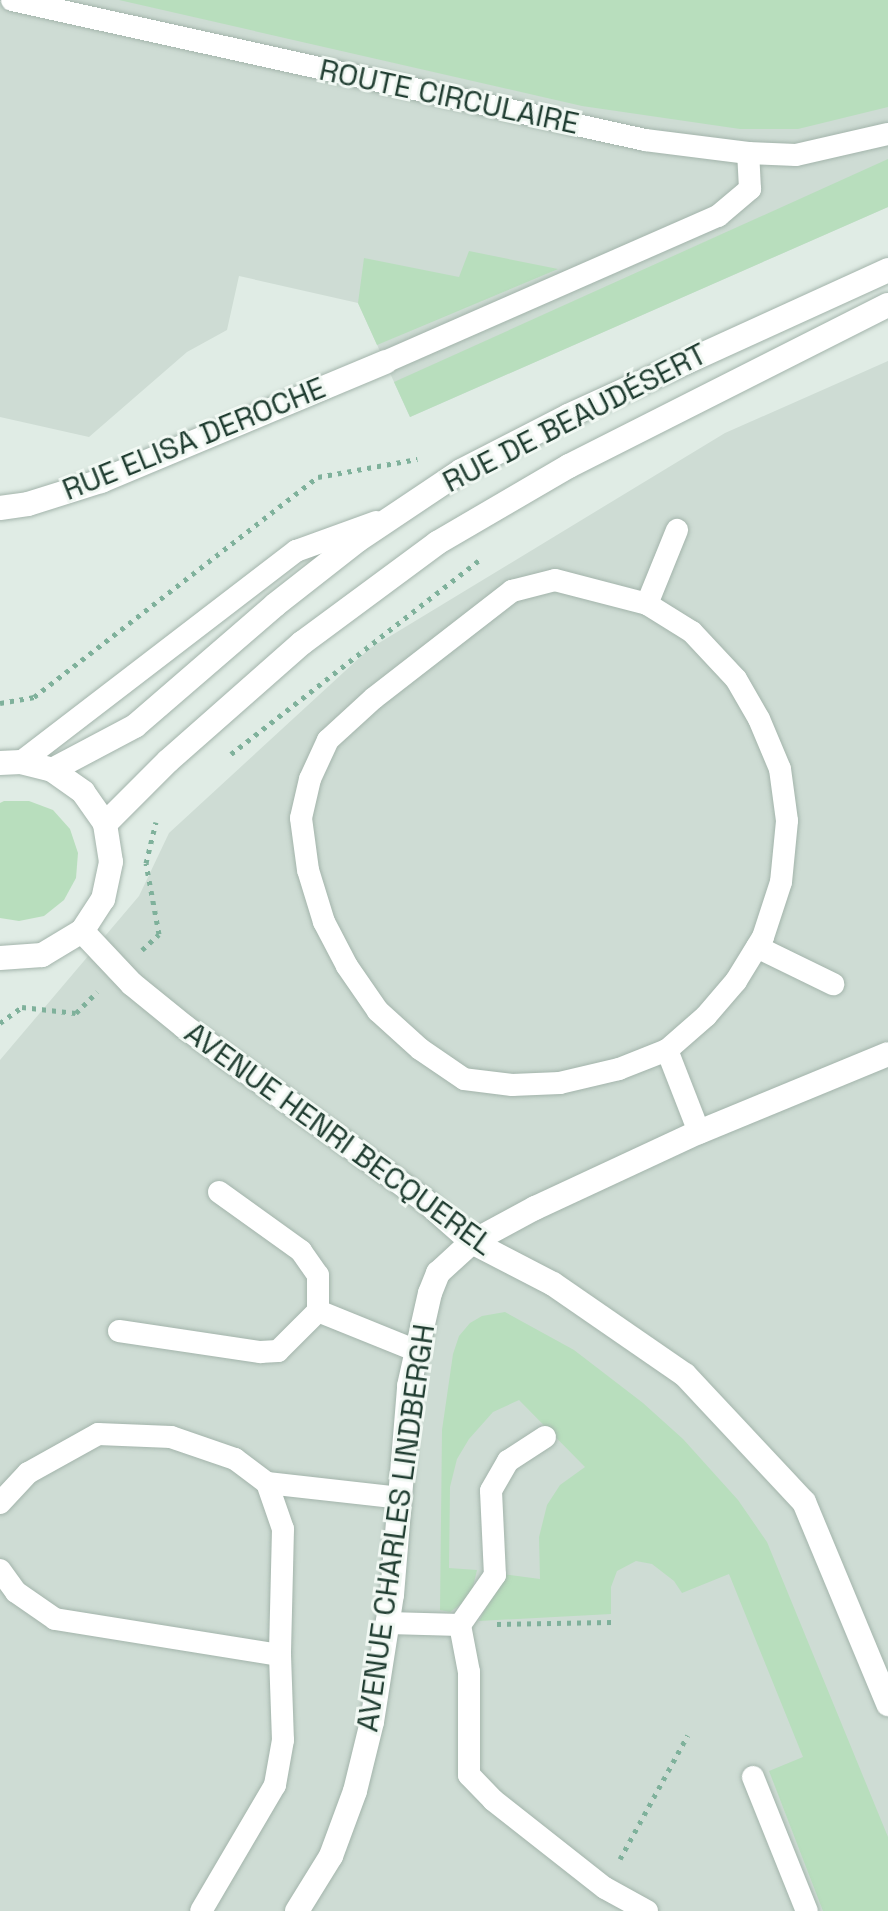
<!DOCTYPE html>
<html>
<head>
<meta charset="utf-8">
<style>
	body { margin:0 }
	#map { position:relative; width:888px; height:1911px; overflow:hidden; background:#e0ece5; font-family:"Space Grotesk",sans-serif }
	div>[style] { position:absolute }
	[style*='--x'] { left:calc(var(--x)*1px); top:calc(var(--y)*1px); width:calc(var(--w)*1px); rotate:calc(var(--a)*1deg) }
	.built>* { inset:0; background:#cedcd4 }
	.green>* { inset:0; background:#b8debd }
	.path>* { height:5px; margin-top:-2.5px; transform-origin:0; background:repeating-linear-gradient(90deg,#7fb19b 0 4px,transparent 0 10px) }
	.roads { filter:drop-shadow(0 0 2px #a3b4ab) drop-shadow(0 0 2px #a3b4ab) }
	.lane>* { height:22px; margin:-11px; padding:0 11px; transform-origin:11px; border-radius:11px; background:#fff }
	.street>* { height:24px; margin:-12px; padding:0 12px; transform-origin:12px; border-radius:12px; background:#fff }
	.secondary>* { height:24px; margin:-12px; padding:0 12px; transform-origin:12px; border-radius:12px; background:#fff }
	span { translate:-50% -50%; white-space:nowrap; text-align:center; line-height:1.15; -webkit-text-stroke:6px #f1f8f3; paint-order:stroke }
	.street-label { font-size:30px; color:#203d31 }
</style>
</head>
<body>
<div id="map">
	<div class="built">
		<i style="clip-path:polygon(0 0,888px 0,888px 207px,410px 417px,358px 303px,239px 276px,227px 330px,187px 352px,89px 437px,0 417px)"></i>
		<i style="clip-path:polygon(888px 361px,888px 1911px,0 1911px,0 1060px,139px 896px,169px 833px,369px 649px,725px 433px)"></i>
	</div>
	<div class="green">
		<i style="clip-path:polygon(119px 0,888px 0,888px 107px,798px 129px,740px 129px,582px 106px)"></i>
		<i style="clip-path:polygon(888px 159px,888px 207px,410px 417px,394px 382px)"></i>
		<i style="clip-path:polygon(469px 251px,558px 269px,377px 345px,358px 303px,364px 258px,459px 277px)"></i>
		<i style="clip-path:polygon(4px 801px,29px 801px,53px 810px,70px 829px,78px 853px,76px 878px,64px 900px,44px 916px,19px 921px,0 918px,0 803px)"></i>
		<i style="clip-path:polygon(505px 1312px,574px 1350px,643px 1403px,683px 1439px,738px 1500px,767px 1542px,888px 1837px,888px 1911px,823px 1911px,769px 1771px,803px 1757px,729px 1574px,682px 1593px,674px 1581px,652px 1564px,636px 1561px,617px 1571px,611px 1587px,611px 1614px,479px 1621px,503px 1574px,540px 1579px,539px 1537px,547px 1505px,560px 1485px,585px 1467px,519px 1400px,493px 1412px,469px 1439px,457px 1459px,450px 1487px,449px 1568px,477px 1570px,472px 1591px,463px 1603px,450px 1612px,440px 1610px,442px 1430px,453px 1354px,459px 1336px,470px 1323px,482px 1316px)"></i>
	</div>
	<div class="path">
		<i style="--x:0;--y:703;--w:35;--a:-10"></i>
		<i style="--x:34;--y:697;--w:359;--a:-37.8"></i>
		<i style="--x:318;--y:477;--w:101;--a:-10.3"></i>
		<i style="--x:231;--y:754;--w:318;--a:-38"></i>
		<i style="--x:142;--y:950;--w:23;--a:-43"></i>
		<i style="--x:159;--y:934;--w:72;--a:-100.4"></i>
		<i style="--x:146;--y:863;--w:42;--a:-76.3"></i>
		<i style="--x:0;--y:1023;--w:27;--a:-36"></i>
		<i style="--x:22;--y:1007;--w:54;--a:6.3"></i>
		<i style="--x:76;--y:1013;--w:30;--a:-45"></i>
		<i style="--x:497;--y:1624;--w:115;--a:-1"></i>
		<i style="--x:620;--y:1859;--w:141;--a:-61.3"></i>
	</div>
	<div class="roads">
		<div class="lane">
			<i style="--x:12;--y:0;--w:648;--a:12.47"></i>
			<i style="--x:645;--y:140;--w:104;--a:7.2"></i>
			<i style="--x:748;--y:153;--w:48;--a:2.4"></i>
			<i style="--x:796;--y:155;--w:94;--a:-12.9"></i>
			<i style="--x:385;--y:362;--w:364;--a:-23.7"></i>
			<i style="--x:718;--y:216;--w:42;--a:-40.2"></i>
			<i style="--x:750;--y:189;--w:36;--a:-93"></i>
			<i style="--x:555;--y:580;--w:95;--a:14.6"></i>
			<i style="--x:647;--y:604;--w:53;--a:31.9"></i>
			<i style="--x:692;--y:632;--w:64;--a:46.9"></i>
			<i style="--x:736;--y:679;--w:46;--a:60.1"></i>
			<i style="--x:759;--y:719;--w:54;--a:67.2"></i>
			<i style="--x:780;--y:769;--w:52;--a:82.3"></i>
			<i style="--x:787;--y:821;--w:61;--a:95.6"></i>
			<i style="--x:781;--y:882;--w:58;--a:108.1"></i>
			<i style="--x:763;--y:937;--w:52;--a:121.5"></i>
			<i style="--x:736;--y:981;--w:46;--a:130.6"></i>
			<i style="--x:706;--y:1016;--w:52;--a:138.9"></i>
			<i style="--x:667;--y:1050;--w:52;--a:158.4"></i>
			<i style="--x:619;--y:1069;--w:61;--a:166.7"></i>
			<i style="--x:560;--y:1083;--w:48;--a:177.6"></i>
			<i style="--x:512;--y:1085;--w:48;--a:-172.9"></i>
			<i style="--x:464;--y:1079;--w:53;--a:-145.7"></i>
			<i style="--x:420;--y:1049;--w:57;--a:-137.9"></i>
			<i style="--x:378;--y:1011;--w:55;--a:-124.6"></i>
			<i style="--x:347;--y:966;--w:50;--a:-117.6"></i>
			<i style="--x:324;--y:922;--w:54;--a:-107.1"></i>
			<i style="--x:308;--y:870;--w:52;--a:-97.7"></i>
			<i style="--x:301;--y:818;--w:40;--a:-77"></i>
			<i style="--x:310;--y:779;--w:43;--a:-65.2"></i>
			<i style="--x:328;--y:740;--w:62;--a:-42.4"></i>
			<i style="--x:374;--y:698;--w:175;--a:-37.8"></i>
			<i style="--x:512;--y:591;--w:44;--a:-14.3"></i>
			<i style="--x:647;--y:604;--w:80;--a:-67.9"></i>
			<i style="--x:21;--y:762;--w:347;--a:-37.5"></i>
			<i style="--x:296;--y:551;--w:85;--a:-19.9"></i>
			<i style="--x:757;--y:947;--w:85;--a:26"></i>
			<i style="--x:667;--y:1050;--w:88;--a:68.7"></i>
			<i style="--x:219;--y:1192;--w:101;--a:35.7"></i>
			<i style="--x:301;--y:1251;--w:29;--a:55"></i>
			<i style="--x:318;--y:1275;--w:36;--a:90"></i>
			<i style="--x:318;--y:1311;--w:107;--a:22"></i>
			<i style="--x:119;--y:1331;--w:143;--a:8.5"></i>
			<i style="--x:260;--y:1352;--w:18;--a:-3"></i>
			<i style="--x:278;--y:1351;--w:57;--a:-45"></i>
			<i style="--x:545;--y:1437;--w:44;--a:147"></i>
			<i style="--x:508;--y:1461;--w:34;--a:120"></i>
			<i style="--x:491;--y:1491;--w:84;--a:87.3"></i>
			<i style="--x:495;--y:1575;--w:61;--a:125"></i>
			<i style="--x:460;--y:1625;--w:48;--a:79.2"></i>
			<i style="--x:469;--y:1672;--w:103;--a:90"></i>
			<i style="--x:469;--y:1775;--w:35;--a:46"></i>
			<i style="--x:493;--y:1800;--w:142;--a:38.2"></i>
			<i style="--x:605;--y:1888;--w:48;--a:28.7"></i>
			<i style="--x:267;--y:1483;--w:134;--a:6.4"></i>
			<i style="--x:0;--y:1503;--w:41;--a:-47"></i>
			<i style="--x:28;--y:1473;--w:80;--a:-29.1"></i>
			<i style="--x:98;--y:1434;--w:73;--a:2.4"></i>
			<i style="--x:171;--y:1437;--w:68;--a:19"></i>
			<i style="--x:235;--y:1459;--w:40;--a:37"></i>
			<i style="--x:267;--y:1483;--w:49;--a:70.8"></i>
			<i style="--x:283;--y:1529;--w:126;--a:91.4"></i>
			<i style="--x:280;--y:1655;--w:85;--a:88"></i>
			<i style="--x:283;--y:1740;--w:46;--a:100.1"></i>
			<i style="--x:275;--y:1785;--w:146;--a:120.4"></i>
			<i style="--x:0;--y:1570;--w:27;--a:54"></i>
			<i style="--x:16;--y:1592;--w:47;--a:34.7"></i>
			<i style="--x:55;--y:1619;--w:228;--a:9.1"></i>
			<i style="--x:388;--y:1623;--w:72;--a:1.6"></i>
			<i style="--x:753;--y:1777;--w:144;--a:68.1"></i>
		</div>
		<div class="street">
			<i style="--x:0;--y:508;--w:28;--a:-8"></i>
			<i style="--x:28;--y:504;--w:77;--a:-17.5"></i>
			<i style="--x:101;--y:481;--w:308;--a:-22.7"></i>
			<i style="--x:82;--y:931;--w:73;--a:46.7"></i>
			<i style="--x:132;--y:984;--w:68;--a:39.1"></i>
			<i style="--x:185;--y:1027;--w:294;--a:35.9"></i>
			<i style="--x:423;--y:1199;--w:65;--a:41.3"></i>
			<i style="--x:472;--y:1242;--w:91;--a:27.4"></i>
			<i style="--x:553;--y:1284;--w:160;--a:34.6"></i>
			<i style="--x:685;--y:1375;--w:174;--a:46.9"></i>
			<i style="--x:804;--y:1502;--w:219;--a:67.4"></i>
			<i style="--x:297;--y:1911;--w:65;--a:-58.3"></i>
			<i style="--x:331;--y:1856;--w:69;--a:-69.7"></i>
			<i style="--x:355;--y:1791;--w:71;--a:-76.2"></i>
			<i style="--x:372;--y:1722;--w:129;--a:-81.1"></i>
			<i style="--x:392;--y:1595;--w:210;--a:-85.3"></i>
			<i style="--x:409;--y:1386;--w:95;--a:-77.3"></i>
			<i style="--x:430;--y:1293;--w:22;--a:-68"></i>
			<i style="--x:438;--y:1273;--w:46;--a:-42.4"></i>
			<i style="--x:472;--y:1242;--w:72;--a:-28.4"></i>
			<i style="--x:535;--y:1208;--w:181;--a:-24.9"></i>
			<i style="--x:699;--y:1132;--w:204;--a:-22.4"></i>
		</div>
		<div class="secondary">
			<i style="--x:0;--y:763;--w:21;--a:-3"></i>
			<i style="--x:21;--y:762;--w:32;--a:14"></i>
			<i style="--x:52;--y:770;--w:38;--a:35"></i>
			<i style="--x:83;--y:792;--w:39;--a:55"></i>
			<i style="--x:105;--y:824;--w:38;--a:81"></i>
			<i style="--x:111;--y:862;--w:38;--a:102"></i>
			<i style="--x:103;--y:899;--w:38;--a:123"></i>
			<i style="--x:82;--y:931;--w:47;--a:149"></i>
			<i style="--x:42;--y:955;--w:42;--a:175.9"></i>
			<i style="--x:52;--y:770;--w:94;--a:-27.9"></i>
			<i style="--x:135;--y:726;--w:185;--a:-40.8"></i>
			<i style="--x:275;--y:605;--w:105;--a:-38.1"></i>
			<i style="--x:358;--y:540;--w:124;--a:-33.8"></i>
			<i style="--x:461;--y:471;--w:120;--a:-27.2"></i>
			<i style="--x:568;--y:416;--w:352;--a:-24.5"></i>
			<i style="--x:105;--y:824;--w:89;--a:-45"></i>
			<i style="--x:168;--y:761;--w:179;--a:-41.4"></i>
			<i style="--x:302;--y:643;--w:168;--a:-36.5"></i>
			<i style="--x:437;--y:543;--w:153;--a:-30.3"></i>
			<i style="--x:569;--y:466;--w:357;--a:-26.8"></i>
		</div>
	</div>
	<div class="street-label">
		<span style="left:449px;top:97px;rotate:12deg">ROUTE CIRCULAIRE</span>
		<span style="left:575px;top:418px;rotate:-27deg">RUE DE BEAUDÉSERT</span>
		<span style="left:194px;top:439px;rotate:-22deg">RUE ELISA DEROCHE</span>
		<span style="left:339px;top:1139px;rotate:36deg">AVENUE HENRI BECQUEREL</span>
		<span style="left:396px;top:1528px;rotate:-82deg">AVENUE CHARLES LINDBERGH</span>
	</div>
</div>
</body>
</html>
